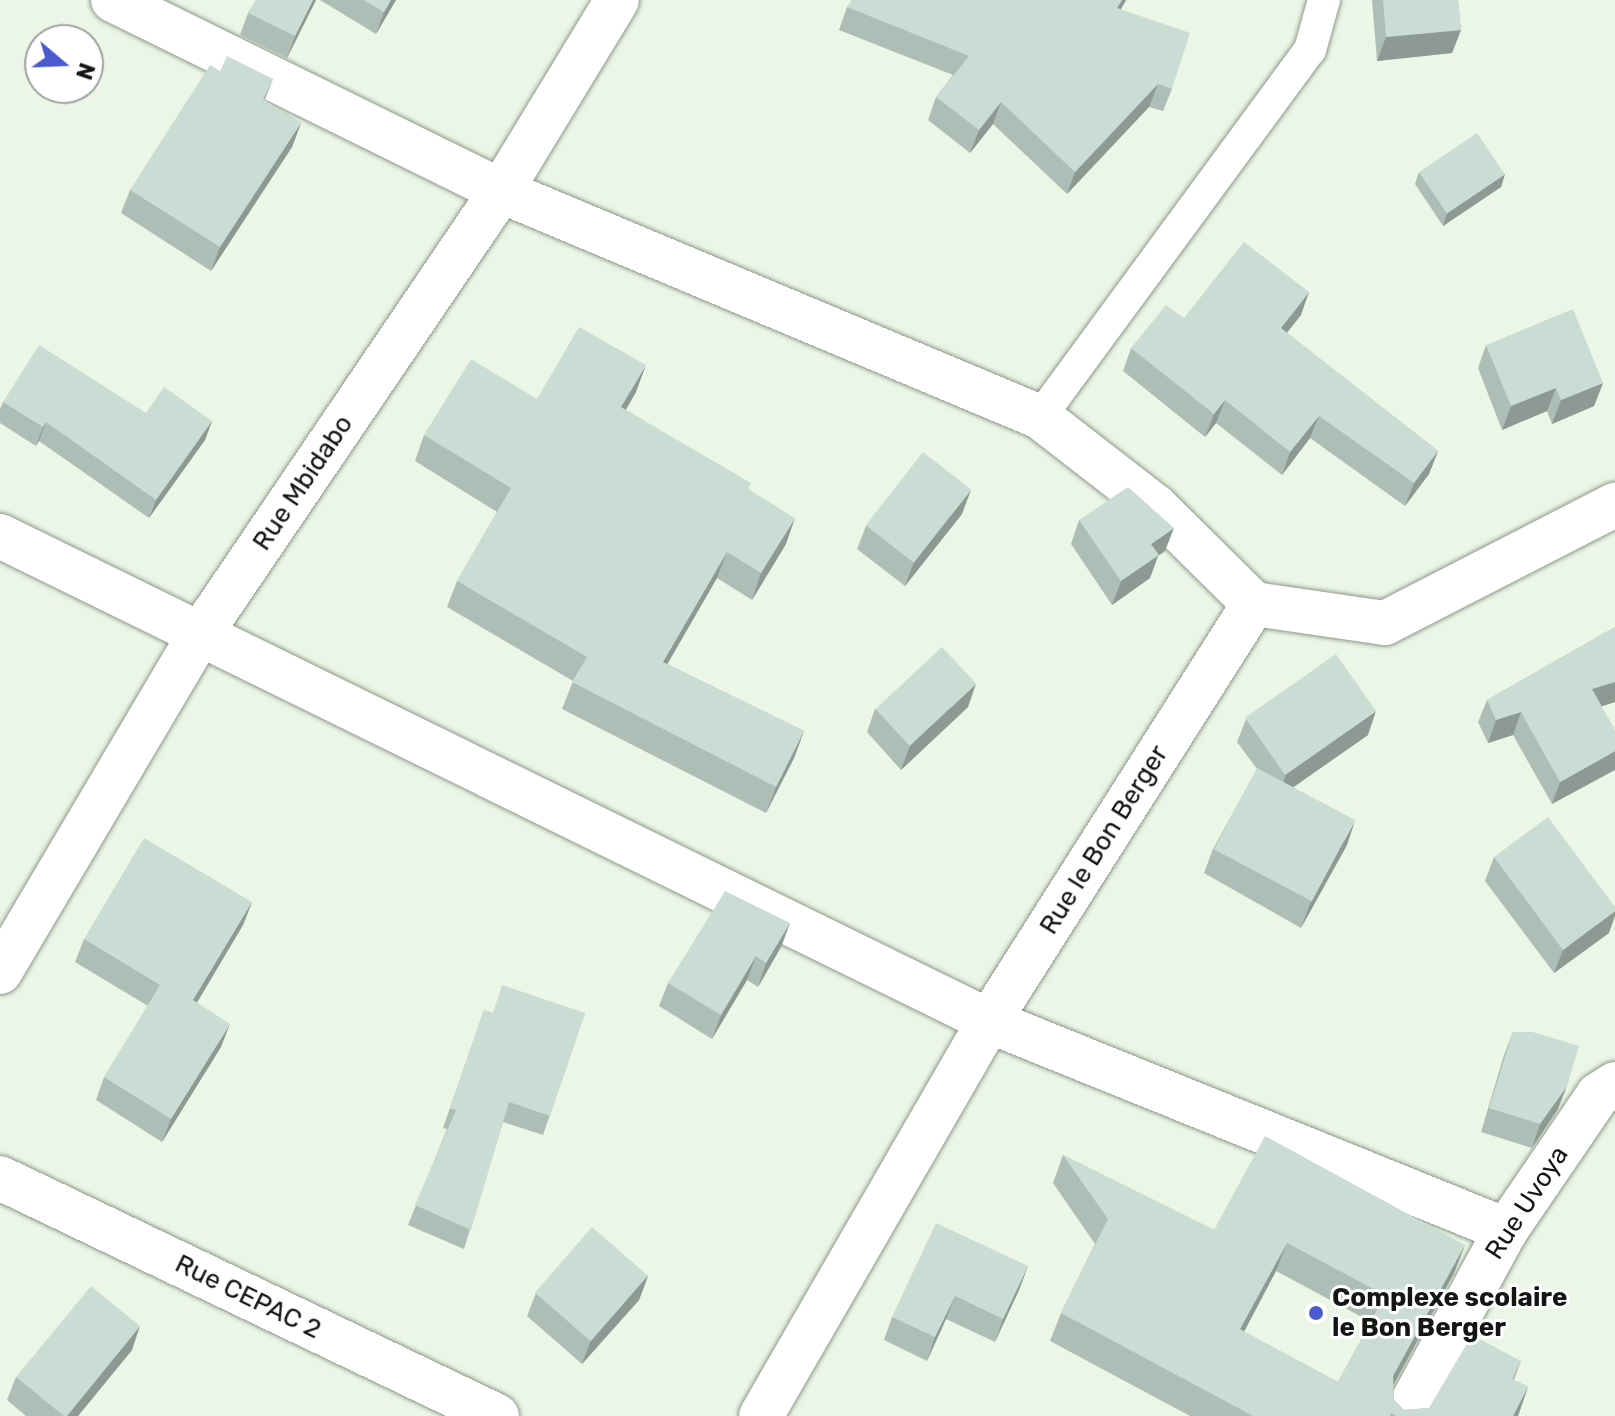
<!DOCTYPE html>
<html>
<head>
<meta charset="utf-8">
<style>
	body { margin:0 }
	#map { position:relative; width:1615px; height:1416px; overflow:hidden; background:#ebf6e6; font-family:Rubik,sans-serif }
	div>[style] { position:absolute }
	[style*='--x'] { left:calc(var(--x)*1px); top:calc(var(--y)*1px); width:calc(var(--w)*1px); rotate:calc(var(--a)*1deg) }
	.roads { filter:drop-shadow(0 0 2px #8e988a) drop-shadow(0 0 2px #8e988a) }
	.lane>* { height:32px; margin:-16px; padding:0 16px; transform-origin:16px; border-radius:16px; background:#fff }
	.street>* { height:44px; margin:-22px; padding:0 22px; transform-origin:22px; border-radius:22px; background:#fff }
	.wall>* { inset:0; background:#aebdb5 }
	.shaded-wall>* { inset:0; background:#8d9a94 }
	.building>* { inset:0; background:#cadcd3; transform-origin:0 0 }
	.dots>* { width:22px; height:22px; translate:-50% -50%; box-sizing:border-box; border:4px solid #fff; border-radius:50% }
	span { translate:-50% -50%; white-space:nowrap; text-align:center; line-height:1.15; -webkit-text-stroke:6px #fff; paint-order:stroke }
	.street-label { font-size:26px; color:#131712 }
	.poi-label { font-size:26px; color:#131712; font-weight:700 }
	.left { translate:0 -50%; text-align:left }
	.north { position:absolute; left:24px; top:24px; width:80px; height:80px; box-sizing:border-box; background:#fff; border:2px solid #a1a2a0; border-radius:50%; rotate:109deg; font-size:22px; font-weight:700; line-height:32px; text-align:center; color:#131712 }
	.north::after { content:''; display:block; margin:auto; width:28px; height:36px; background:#4c5ad0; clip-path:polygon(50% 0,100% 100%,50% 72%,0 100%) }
</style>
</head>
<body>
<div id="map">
	<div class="roads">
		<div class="lane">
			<i style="--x:1040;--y:417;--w:456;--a:-53.7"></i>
			<i style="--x:1310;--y:50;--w:52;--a:-74.4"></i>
		</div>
		<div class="street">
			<i style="--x:113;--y:0;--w:432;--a:26.2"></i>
			<i style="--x:501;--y:191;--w:584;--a:22.75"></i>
			<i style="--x:1040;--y:417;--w:147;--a:37.8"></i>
			<i style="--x:1156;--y:507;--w:138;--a:44.7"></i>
			<i style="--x:0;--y:536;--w:1102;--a:26.12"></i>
			<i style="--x:989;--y:1021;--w:558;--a:22.01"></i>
			<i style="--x:1254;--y:604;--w:132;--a:8.3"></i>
			<i style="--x:1385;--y:623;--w:259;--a:-27.2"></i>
			<i style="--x:0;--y:972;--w:391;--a:-59.4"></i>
			<i style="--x:199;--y:636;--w:538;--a:-55.84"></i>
			<i style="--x:501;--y:191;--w:223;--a:-58.7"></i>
			<i style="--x:0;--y:1178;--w:551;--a:25.59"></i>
			<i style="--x:761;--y:1416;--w:456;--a:-60"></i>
			<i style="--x:989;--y:1021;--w:494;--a:-57.6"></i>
			<i style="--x:1405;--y:1416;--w:212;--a:-61.5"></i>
			<i style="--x:1506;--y:1230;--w:163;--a:-55.7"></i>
			<i style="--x:1598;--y:1095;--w:20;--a:-33"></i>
		</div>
	</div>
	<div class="wall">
		<i style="clip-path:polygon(256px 0,316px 0,287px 58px,240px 35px,248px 13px)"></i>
		<i style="clip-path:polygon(320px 0,396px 0,376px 34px)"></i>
		<i style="clip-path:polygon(852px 0,1126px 0,1121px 9px,1172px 89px,1163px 111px,1149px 107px,1067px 194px,993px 124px,970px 153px,928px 120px,936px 97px,953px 75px,839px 30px,847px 7px)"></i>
		<i style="clip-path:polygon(1372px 0,1458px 0,1461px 30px,1452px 53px,1377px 61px)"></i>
		<i style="clip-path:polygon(220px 71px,273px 79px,265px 100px,301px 123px,292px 147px,211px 271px,121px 213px,130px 190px)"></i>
		<i style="clip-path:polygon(1419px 172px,1505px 174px,1501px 187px,1443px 226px,1415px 184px)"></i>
		<i style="clip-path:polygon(1301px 315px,1287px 333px,1438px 451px,1429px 474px,1405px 506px,1310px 438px,1282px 475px,1216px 423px,1205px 437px,1123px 371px,1131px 348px,1184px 318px)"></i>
		<i style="clip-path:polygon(1486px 345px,1603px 383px,1594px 406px,1552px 424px,1547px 411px,1502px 430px,1478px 368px)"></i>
		<i style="clip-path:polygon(636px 392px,626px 410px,749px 489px,786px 544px,752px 600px,717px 578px,667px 664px,804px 731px,794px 758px,766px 813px,562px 709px,573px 681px,447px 607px,457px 581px,497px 512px,415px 461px,424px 435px,537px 399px)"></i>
		<i style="clip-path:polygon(3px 402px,146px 413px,212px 421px,205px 440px,149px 518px,39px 441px,36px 446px,0 423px,0 409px)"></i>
		<i style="clip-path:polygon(962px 514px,905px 586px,857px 549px,866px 526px)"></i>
		<i style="clip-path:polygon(1079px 520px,1165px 551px,1158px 556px,1150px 578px,1112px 605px,1071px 544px)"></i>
		<i style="clip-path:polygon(1615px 627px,1615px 702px,1602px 706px,1552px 804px,1513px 735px,1488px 743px,1478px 722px,1487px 700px)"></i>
		<i style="clip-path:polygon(968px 707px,901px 770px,867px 732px,875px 709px)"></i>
		<i style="clip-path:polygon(1246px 719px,1368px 735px,1293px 787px,1347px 845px,1301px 928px,1204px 873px,1213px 849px,1257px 769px,1237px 742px)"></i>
		<i style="clip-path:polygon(1494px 857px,1609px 933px,1554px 973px,1485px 881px)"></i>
		<i style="clip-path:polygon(252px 902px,243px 925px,197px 1003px,221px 1047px,162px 1142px,96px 1100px,104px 1077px,148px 1006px,75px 962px,84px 939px)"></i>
		<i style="clip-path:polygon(790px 923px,781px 947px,758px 987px,747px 980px,712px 1039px,659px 1006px,668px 983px)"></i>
		<i style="clip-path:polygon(484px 1010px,493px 1013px,585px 1013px,543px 1135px,503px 1122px,464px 1249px,408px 1225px,447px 1129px,443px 1128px)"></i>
		<i style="clip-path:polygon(1513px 1032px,1558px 1109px,1532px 1148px,1481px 1132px,1504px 1055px)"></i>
		<i style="clip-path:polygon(evenodd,1063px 1155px,1214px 1230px,1465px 1245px,1454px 1273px,1394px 1385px,1394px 1400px,1404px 1410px,1429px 1408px,1521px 1361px,1514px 1380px,1528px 1387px,1518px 1416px,1190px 1416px,1050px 1341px,1061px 1313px,1095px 1244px,1053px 1183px,1063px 1155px,1276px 1271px,1371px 1322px,1338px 1382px,1244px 1332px,1276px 1271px)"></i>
		<i style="clip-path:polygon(1028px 1266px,1019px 1290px,995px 1342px,946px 1319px,927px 1361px,884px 1340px,892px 1317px)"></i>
		<i style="clip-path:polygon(648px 1276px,639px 1300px,582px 1364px,527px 1316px,536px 1293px)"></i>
		<i style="clip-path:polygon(132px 1350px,78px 1416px,26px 1416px,7px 1400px,16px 1377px)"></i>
	</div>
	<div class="shaded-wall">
		<i style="clip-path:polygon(313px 0,316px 0,287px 58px,295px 36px)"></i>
		<i style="clip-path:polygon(391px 0,396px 0,376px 34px,384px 12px)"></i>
		<i style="clip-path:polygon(1122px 0,1126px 0,1109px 30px,1117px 8px)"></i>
		<i style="clip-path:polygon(1461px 30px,1452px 53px,1377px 61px,1386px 37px)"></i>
		<i style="clip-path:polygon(1158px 84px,1149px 107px,1067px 194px,1075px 172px)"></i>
		<i style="clip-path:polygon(1001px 102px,993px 124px,970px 153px,979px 130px)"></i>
		<i style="clip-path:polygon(301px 123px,292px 147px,211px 271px,220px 247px)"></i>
		<i style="clip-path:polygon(1505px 174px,1501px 187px,1443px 226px,1447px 213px)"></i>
		<i style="clip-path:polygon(1309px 292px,1301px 315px,1272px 351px,1281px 328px)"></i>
		<i style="clip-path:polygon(646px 365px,636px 392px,612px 433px,621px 407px)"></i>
		<i style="clip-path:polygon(1603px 383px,1594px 406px,1552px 424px,1561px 400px)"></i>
		<i style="clip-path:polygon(1556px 388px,1547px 411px,1502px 430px,1511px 406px)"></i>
		<i style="clip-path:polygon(1225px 400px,1216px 423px,1205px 437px,1214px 414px)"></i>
		<i style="clip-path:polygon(1319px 416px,1310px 438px,1282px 475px,1290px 452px)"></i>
		<i style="clip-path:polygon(212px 421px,205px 440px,149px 518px,156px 500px)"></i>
		<i style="clip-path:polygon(46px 422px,39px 441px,36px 446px,43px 427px)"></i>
		<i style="clip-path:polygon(1438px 451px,1429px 474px,1405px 506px,1414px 483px)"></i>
		<i style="clip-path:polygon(971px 490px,962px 514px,905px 586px,914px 562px)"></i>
		<i style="clip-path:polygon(795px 518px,786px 544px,752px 600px,761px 573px)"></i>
		<i style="clip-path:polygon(1174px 528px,1165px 551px,1158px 556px,1150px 578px,1112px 605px,1121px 581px,1151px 544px)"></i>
		<i style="clip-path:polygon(727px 552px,717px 578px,653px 689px,663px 662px)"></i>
		<i style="clip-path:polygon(1615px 682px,1615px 702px,1584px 712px,1592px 689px)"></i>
		<i style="clip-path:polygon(976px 684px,968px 707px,901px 770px,910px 746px)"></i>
		<i style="clip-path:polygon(1376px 711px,1368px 735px,1278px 798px,1286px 774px)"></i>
		<i style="clip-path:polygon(1521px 712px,1513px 735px,1488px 743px,1496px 720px)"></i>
		<i style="clip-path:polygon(804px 731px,794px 758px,766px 813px,776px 787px)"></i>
		<i style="clip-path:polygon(1615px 751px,1615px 770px,1552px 804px,1560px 782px)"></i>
		<i style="clip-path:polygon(1355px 821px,1347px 845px,1301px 928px,1310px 904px)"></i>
		<i style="clip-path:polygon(252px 902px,243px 925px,184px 1024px,193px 1000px)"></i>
		<i style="clip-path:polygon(1615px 911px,1615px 916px,1609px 933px,1554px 973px,1563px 950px)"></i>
		<i style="clip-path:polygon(790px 923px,781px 947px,758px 987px,766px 963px)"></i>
		<i style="clip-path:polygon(756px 956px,747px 980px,712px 1039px,721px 1015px)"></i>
		<i style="clip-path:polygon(230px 1024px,221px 1047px,162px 1142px,171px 1119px)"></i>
		<i style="clip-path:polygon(1567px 1086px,1558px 1109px,1532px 1148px,1540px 1124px)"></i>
		<i style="clip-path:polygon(1287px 1243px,1276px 1271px,1230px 1358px,1240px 1329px)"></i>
		<i style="clip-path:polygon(1465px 1245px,1454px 1273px,1383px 1404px,1393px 1376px)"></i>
		<i style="clip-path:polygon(1028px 1266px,1019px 1290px,995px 1342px,1003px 1319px)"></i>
		<i style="clip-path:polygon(648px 1276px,639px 1300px,582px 1364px,591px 1340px)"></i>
		<i style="clip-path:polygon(955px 1296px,946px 1319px,927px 1361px,935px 1337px)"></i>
		<i style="clip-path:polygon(140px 1326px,132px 1350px,78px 1416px,67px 1416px)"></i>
		<i style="clip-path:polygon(1528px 1387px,1518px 1416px,1513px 1416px)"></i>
	</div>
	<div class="building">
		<i style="clip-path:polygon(256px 0,313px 0,295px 36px,248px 13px)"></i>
		<i style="clip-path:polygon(363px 0,391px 0,384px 12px)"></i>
		<i style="clip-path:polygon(852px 0,1122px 0,1117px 8px,1190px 33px,1172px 89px,1158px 84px,1075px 172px,1001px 102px,979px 130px,936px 97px,969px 56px,847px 7px)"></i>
		<i style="clip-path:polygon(1383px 0,1458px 0,1461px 30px,1386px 37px)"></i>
		<i style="clip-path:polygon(227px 56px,273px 79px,263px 99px,301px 123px,220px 247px,130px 190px,210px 65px,220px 71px)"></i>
		<i style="left:1477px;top:133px;width:50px;height:70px;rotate:56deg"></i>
		<i style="clip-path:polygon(1244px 242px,1309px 292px,1281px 328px,1438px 451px,1414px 483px,1319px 416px,1290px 452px,1225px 400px,1214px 414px,1131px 348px,1166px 305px,1184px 318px)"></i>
		<i style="clip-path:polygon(1573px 309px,1603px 383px,1561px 400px,1556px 388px,1511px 406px,1486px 345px)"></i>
		<i style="clip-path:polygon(579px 327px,646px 365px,621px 407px,751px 483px,748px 489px,795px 518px,761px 573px,727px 552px,663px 662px,804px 731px,776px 787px,572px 682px,587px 657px,457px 581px,511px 488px,424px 435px,471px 359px,537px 399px)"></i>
		<i style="clip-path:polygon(39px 345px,146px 413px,164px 387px,212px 421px,156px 500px,46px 422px,43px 427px,3px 402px)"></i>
		<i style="left:923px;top:452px;width:61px;height:93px;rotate:38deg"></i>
		<i style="clip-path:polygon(1128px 487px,1174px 528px,1151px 544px,1159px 555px,1121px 581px,1079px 520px)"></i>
		<i style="clip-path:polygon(1615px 627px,1615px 682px,1592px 689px,1615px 730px,1615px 751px,1560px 782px,1521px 712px,1496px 720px,1487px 700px)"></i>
		<i style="left:942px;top:647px;width:50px;height:91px;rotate:47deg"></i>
		<i style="left:1336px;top:654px;width:70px;height:111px;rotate:55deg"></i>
		<i style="left:1257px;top:768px;width:111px;height:92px;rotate:28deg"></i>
		<i style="clip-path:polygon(1548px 817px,1615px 907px,1615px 911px,1563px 950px,1494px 857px)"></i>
		<i style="clip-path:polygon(144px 838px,252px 902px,193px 1000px,230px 1024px,171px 1119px,104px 1077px,160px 985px,84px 939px)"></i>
		<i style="clip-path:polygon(725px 891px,790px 923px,766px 963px,756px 956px,721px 1015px,668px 983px)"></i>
		<i style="clip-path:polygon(502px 985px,585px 1013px,550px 1116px,509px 1102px,471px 1230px,415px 1205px,456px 1110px,450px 1108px,484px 1010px,493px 1013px)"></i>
		<i style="clip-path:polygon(1513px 1032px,1533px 1032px,1579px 1046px,1567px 1086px,1540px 1124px,1489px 1108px)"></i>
		<i style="clip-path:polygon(evenodd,1265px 1136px,1465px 1245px,1393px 1376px,1394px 1400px,1404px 1410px,1429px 1408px,1472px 1335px,1521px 1361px,1512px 1379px,1528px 1387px,1513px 1416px,1396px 1416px,1391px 1413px,1390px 1416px,1253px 1416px,1061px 1313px,1108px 1219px,1063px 1155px,1214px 1230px,1265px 1136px,1287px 1243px,1385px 1295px,1338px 1382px,1240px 1329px,1287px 1243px)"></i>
		<i style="clip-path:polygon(936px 1223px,1028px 1266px,1003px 1319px,955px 1296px,935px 1337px,892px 1317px)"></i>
		<i style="left:592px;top:1227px;width:74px;height:87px;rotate:41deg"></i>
		<i style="clip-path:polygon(91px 1286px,140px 1326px,67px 1416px,64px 1416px,16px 1377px)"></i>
	</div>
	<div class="dots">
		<i style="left:1316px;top:1313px;background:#4c5ad0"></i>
	</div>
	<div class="street-label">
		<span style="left:303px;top:483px;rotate:-56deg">Rue Mbidabo</span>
		<span style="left:1104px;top:840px;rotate:-58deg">Rue le Bon Berger</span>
		<span style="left:1527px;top:1203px;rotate:-57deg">Rue Uvoya</span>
		<span style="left:248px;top:1297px;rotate:26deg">Rue CEPAC 2</span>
	</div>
	<div class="poi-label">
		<span class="left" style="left:1332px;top:1313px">Complexe scolaire<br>le Bon Berger</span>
	</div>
	<div class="north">N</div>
</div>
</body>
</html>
